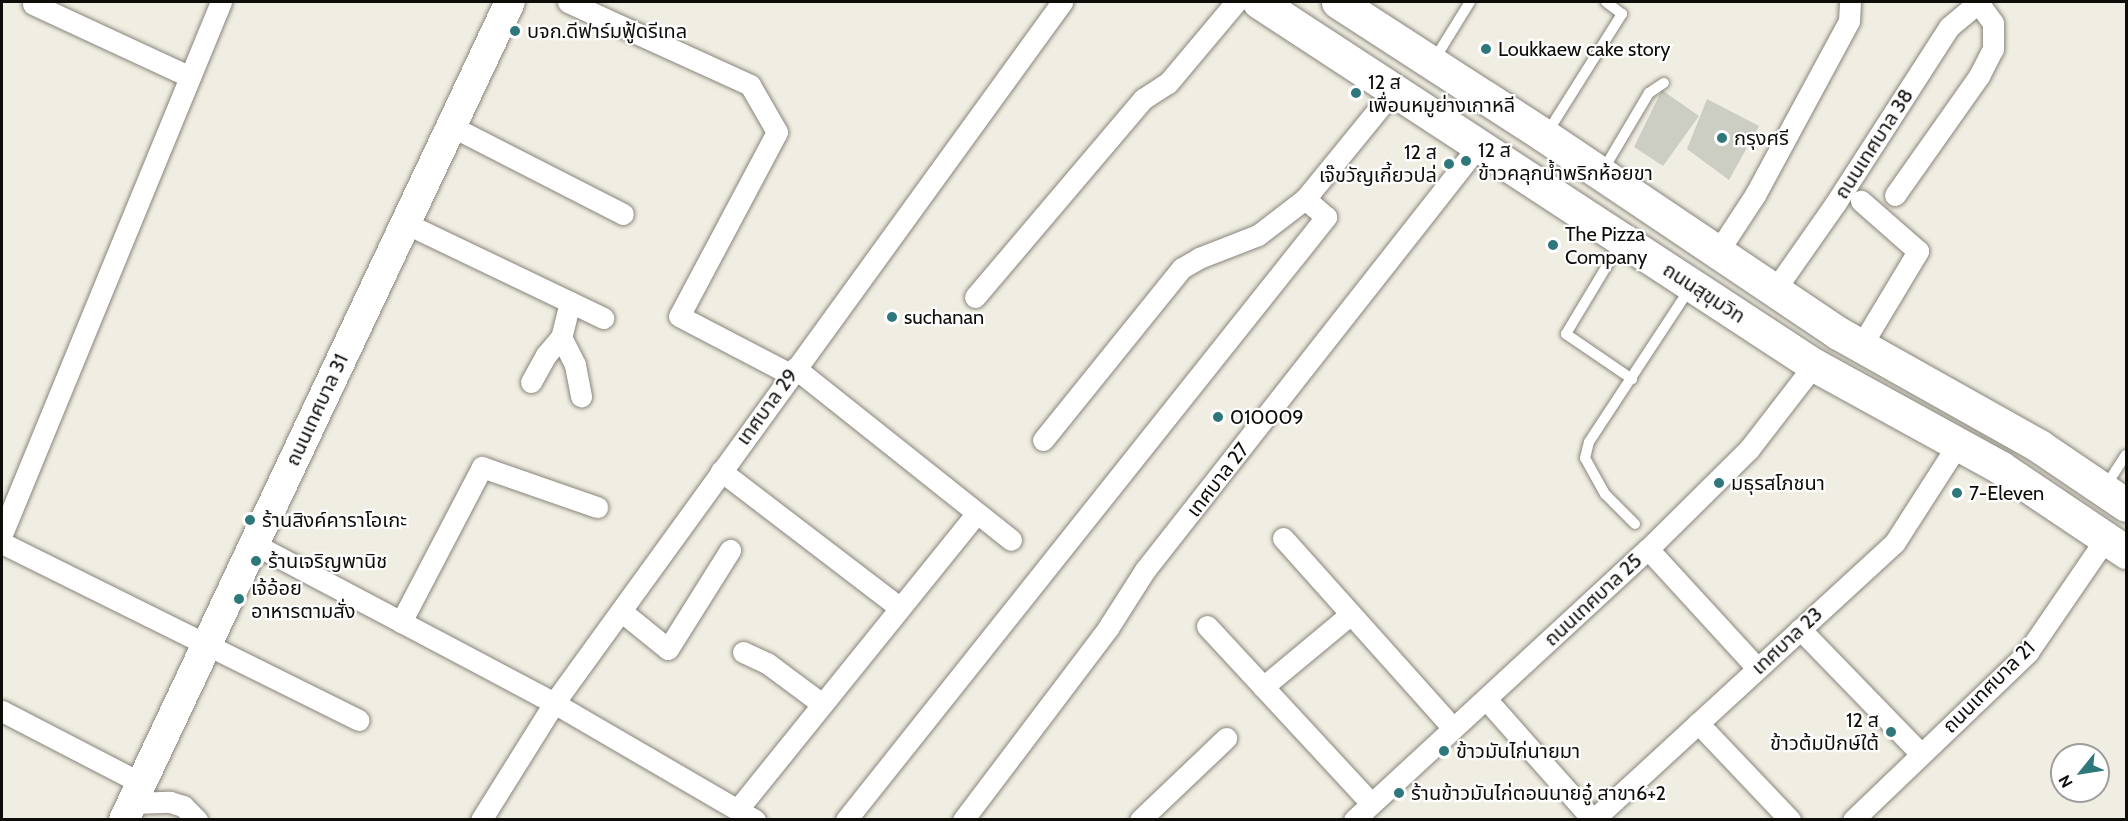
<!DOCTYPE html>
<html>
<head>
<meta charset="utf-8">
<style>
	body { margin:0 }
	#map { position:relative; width:2128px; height:821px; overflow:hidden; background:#f0ede2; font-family:Cabin,"Noto Sans Thai",sans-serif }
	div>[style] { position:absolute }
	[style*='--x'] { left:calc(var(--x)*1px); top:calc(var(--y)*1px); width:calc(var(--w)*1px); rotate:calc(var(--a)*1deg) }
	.building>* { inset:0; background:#cccec3 }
	.roads { filter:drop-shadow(0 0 2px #88857c) drop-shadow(0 0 2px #88857c) }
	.service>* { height:10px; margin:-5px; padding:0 5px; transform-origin:5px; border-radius:5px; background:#fff }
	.minor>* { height:21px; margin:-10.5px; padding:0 10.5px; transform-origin:10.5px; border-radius:10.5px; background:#fff }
	.secondary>* { height:30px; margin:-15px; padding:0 15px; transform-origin:15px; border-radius:15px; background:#fff }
	.trunk>* { height:33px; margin:-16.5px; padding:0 16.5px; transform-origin:16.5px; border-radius:16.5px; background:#fff }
	.dots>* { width:16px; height:16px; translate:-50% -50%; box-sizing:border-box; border:3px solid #fff; border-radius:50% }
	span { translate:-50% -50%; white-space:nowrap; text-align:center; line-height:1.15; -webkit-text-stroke:4.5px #fff; paint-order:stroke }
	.poi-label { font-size:20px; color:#0f0d0a }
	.left { translate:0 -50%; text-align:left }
	.right { translate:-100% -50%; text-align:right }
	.street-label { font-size:20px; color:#0f0d0a }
	.frame { position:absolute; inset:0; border:3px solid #0f0d0a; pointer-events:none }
	.north { position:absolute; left:2050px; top:743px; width:60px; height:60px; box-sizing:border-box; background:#fff; border:2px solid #9f9e9d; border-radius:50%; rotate:240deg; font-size:16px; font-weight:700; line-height:24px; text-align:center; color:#0f0d0a }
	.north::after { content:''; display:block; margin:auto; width:21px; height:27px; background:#2e777b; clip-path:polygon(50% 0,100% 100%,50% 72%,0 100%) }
</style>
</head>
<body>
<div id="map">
	<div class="building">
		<i style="clip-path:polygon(1662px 90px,1699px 116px,1663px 166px,1634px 147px)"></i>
		<i style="clip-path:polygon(1707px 99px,1759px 126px,1729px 180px,1687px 149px)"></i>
	</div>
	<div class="roads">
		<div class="service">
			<i style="--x:1434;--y:60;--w:68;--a:-58.2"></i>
			<i style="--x:1547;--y:133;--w:141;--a:-57.8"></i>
			<i style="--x:1622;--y:14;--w:20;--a:-143"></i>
			<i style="--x:1602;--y:172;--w:92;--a:-59.3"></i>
			<i style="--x:1649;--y:93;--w:18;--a:-34"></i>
			<i style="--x:1620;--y:244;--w:105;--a:121"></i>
			<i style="--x:1566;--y:334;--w:80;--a:34.3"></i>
			<i style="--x:2105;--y:487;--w:38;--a:-57"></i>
			<i style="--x:1635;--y:524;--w:42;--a:-135"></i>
			<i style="--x:1605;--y:494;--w:41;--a:-119.1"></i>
			<i style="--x:1585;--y:458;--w:16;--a:-76"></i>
			<i style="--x:1589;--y:442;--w:184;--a:-56.7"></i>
		</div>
		<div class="minor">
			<i style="--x:568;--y:2;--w:200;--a:24.5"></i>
			<i style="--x:750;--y:85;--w:54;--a:60.1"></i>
			<i style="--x:777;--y:132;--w:208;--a:118"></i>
			<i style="--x:679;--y:316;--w:125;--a:27.6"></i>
			<i style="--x:33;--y:4;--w:173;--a:24.9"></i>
			<i style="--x:451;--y:126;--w:193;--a:27.1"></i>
			<i style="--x:1895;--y:195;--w:146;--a:-54.8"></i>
			<i style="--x:1979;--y:76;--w:30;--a:-63"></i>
			<i style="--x:1993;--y:49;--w:26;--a:-90"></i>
			<i style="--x:1993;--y:23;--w:26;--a:-126"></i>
			<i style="--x:405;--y:223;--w:220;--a:25.6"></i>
			<i style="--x:1717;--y:253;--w:69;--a:-56.8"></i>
			<i style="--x:1755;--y:195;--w:198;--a:-61.6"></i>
			<i style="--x:1849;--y:21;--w:19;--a:-87"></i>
			<i style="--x:1774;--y:291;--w:106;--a:-55"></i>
			<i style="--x:1835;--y:204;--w:211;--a:-57.2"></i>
			<i style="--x:1949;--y:27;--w:39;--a:-40"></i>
			<i style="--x:975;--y:297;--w:260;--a:-49.7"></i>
			<i style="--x:1143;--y:99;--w:30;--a:-33"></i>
			<i style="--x:1168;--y:83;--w:106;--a:-50"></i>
			<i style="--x:570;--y:302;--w:36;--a:104"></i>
			<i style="--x:561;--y:337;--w:31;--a:63"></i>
			<i style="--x:575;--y:365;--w:32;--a:79"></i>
			<i style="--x:1861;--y:346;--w:111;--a:-59"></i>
			<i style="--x:1918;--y:251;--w:76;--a:-138.7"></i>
			<i style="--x:795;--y:368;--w:276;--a:38.5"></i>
			<i style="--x:531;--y:382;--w:31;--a:-61"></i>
			<i style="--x:546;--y:355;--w:23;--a:-50"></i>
			<i style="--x:1043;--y:440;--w:221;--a:-51.1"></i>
			<i style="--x:1182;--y:268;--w:20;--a:-30"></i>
			<i style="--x:1199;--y:258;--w:63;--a:-21.3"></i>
			<i style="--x:1258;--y:235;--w:59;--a:-37.5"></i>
			<i style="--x:1305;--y:199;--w:141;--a:-50.8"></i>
			<i style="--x:721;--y:471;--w:225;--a:37.4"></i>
			<i style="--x:2;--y:534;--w:575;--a:-67.63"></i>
			<i style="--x:1283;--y:538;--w:255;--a:48.2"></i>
			<i style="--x:2;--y:543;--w:398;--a:26.4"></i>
			<i style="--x:254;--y:544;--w:340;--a:27.9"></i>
			<i style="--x:554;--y:703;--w:233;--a:30.2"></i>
			<i style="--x:1648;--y:549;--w:161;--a:47.5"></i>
			<i style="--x:621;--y:611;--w:60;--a:39"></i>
			<i style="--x:668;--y:649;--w:117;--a:-57.9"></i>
			<i style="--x:401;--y:622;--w:175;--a:-62.4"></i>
			<i style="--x:482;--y:467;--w:122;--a:19.2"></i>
			<i style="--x:1207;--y:626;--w:241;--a:47.2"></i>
			<i style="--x:1800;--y:629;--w:174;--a:45.9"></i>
			<i style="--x:743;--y:652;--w:26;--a:25"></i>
			<i style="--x:767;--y:663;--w:69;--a:36.7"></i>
			<i style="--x:1263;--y:687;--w:114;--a:-39.7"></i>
			<i style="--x:1486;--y:699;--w:162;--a:48.5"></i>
			<i style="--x:2;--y:711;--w:157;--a:27.4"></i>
			<i style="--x:1698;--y:723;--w:134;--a:46.5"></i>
			<i style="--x:132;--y:803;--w:38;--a:-2"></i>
			<i style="--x:170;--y:802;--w:14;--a:17"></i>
			<i style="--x:183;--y:806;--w:20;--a:45"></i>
			<i style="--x:738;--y:809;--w:380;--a:-51.1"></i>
			<i style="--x:481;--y:820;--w:138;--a:-58"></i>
			<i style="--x:554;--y:703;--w:866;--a:-54.07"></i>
			<i style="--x:846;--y:820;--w:771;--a:-51.48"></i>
			<i style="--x:1326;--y:217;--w:28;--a:-139"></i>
			<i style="--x:963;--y:820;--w:241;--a:-52.9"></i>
			<i style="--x:1108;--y:628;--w:69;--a:-57.5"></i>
			<i style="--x:1145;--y:570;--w:541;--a:-51.84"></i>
			<i style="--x:1140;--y:820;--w:119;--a:-43.6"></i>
			<i style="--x:1354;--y:820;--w:400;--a:-42.7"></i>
			<i style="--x:1648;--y:549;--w:142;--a:-44.7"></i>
			<i style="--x:1749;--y:449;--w:106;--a:-52.3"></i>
			<i style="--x:1593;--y:820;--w:410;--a:-42.6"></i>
			<i style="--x:1895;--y:542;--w:117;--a:-57.3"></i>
			<i style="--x:1853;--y:820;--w:243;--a:-43.8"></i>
			<i style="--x:2028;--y:652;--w:138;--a:-55.6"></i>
		</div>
		<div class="secondary">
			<i style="--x:124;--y:820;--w:904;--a:-64.74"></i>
		</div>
		<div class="trunk">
			<i style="--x:1259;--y:2;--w:663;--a:33.19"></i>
			<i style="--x:1814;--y:365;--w:213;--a:28.8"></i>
			<i style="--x:2001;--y:468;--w:151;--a:33.9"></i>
			<i style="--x:1338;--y:2;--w:247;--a:32.9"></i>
			<i style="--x:1545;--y:136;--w:353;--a:33.9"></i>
			<i style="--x:1838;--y:333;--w:231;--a:29.3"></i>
			<i style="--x:2039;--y:446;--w:105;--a:34.1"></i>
		</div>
	</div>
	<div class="dots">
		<i style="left:515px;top:31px;background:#2e777b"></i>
		<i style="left:1486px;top:49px;background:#2e777b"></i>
		<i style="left:1356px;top:93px;background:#2e777b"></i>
		<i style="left:1722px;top:138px;background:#2e777b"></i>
		<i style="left:1466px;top:161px;background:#2e777b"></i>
		<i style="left:1449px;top:164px;background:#2e777b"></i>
		<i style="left:1553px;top:245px;background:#2e777b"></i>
		<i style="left:892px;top:317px;background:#2e777b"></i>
		<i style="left:1218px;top:417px;background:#2e777b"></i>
		<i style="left:1719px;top:483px;background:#2e777b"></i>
		<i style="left:1957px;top:493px;background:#2e777b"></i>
		<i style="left:250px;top:520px;background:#2e777b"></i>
		<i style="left:256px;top:561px;background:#2e777b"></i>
		<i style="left:239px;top:599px;background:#2e777b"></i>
		<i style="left:1891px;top:732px;background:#2e777b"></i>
		<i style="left:1444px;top:751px;background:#2e777b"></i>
		<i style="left:1399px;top:793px;background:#2e777b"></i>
	</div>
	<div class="poi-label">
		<span class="left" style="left:527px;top:31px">บจก.ดีฟาร์มฟู้ดรีเทล</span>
		<span class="left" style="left:1498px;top:49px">Loukkaew cake story</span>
		<span class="left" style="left:1368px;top:94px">12 ส<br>เพื่อนหมูย่างเกาหลี</span>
		<span class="left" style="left:1734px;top:138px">กรุงศรี</span>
		<span class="left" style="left:1478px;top:162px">12 ส<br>ข้าวคลุกน้ำพริกห้อยขา</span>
		<span class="right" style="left:1437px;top:164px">12 ส<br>เจ๊ขวัญเกี้ยวปล่</span>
		<span class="left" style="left:1565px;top:246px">The Pizza<br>Company</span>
		<span class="left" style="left:904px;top:317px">suchanan</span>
		<span class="left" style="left:1230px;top:417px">010009</span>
		<span class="left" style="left:1731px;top:483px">มธุรสโภชนา</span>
		<span class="left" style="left:1969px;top:493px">7-Eleven</span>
		<span class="left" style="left:262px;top:520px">ร้านสิงค์คาราโอเกะ</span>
		<span class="left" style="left:268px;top:561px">ร้านเจริญพานิช</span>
		<span class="left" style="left:251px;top:600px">เจ้อ้อย<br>อาหารตามสั่ง</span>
		<span class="right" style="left:1879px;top:732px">12 ส<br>ข้าวต้มปักษ์ใต้</span>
		<span class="left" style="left:1456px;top:751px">ข้าวมันไก่นายมา</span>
		<span class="left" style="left:1411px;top:793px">ร้านข้าวมันไก่ตอนนายอู๋ สาขา6+2</span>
	</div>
	<div class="street-label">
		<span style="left:1874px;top:144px;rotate:-57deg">ถนนเทศบาล 38</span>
		<span style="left:1704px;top:293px;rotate:33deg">ถนนสุขุมวิท</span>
		<span style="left:767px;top:407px;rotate:-54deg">เทศบาล 29</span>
		<span style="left:317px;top:410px;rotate:-65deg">ถนนเทศบาล 31</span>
		<span style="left:1218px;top:480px;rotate:-52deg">เทศบาล 27</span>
		<span style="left:1593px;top:600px;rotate:-43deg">ถนนเทศบาล 25</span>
		<span style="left:1787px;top:641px;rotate:-43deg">เทศบาล 23</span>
		<span style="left:1989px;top:687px;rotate:-45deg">ถนนเทศบาล 21</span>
	</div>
	<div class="frame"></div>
	<div class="north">N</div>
</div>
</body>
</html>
